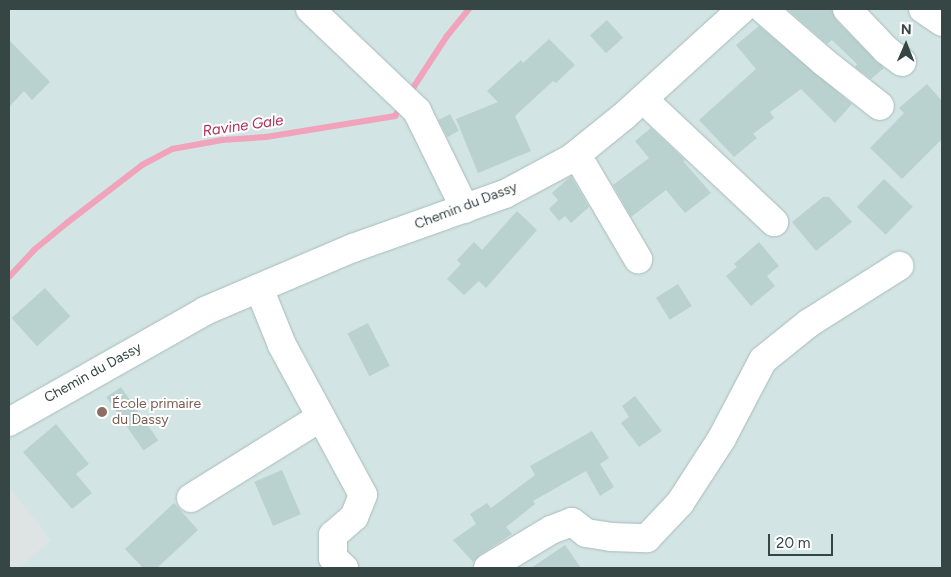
<!DOCTYPE html>
<html>
<head>
<meta charset="utf-8">
<style>
	body { margin:0 }
	#map { position:relative; width:951px; height:577px; overflow:hidden; background:#e6f3f3; font-family:Figtree,sans-serif }
	div>[style] { position:absolute }
	[style*='--x'] { left:calc(var(--x)*1px); top:calc(var(--y)*1px); width:calc(var(--w)*1px); rotate:calc(var(--a)*1deg) }
	.residential>* { inset:0; background:#d2e4e3; transform-origin:0 0 }
	.parking>* { inset:0; background:#dee4e3 }
	.stream>* { height:6px; margin:-3px; padding:0 3px; transform-origin:3px; border-radius:3px; background:#f0a3bb }
	.building>* { inset:0; background:#bad2cf; transform-origin:0 0 }
	.roads { filter:drop-shadow(0 0 1px #a6bcba) drop-shadow(0 0 1px #a6bcba) }
	.minor>* { height:28px; margin:-14px; padding:0 14px; transform-origin:14px; border-radius:14px; background:#fff }
	.dots>* { width:14px; height:14px; translate:-50% -50%; box-sizing:border-box; border:2px solid #fff; border-radius:50% }
	span { translate:-50% -50%; white-space:nowrap; text-align:center; line-height:1.15; -webkit-text-stroke:4px #fff; paint-order:stroke }
	.street-label { font-size:14px; color:#364644 }
	.education-label { font-size:14px; color:#785e54 }
	.left { translate:0 -50%; text-align:left }
	.water-label { font-size:15px; color:#b22f57; font-style:italic }
	.frame { position:absolute; inset:0; border:10px solid #364644; pointer-events:none }
	.north { position:absolute; left:881px; top:20px; width:50px; height:50px; -webkit-text-stroke:4px #fff; paint-order:stroke; rotate:1deg; font-size:14px; font-weight:700; line-height:20px; text-align:center; color:#364644 }
	.north::after { content:''; display:block; margin:auto; width:18px; height:22px; background:#364644; clip-path:polygon(50% 0,100% 100%,50% 72%,0 100%) }
	.scale { position:absolute; left:768px; top:534px; width:65px; height:22px; box-sizing:border-box; border:2px solid #364644; border-top:0; padding-left:6px; font-size:15px; line-height:18px; white-space:nowrap; color:#364644; -webkit-text-stroke:4px #fff; paint-order:stroke }
</style>
</head>
<body>
<div id="map">
	<div class="residential">
		<i style="left:9px;top:9px;width:933px;height:559px"></i>
	</div>
	<div class="parking">
		<i style="clip-path:polygon(9px 487px,51px 540px,19px 568px,9px 568px)"></i>
	</div>
	<div class="stream">
		<i style="--x:409;--y:94;--w:69;--a:-56.8"></i>
		<i style="--x:447;--y:36;--w:35;--a:-51"></i>
		<i style="--x:9;--y:277;--w:37;--a:-47"></i>
		<i style="--x:34;--y:250;--w:44;--a:-39.5"></i>
		<i style="--x:68;--y:222;--w:93;--a:-37.6"></i>
		<i style="--x:142;--y:165;--w:34;--a:-28"></i>
		<i style="--x:172;--y:149;--w:51;--a:-10.2"></i>
		<i style="--x:222;--y:140;--w:44;--a:-3.9"></i>
		<i style="--x:266;--y:137;--w:131;--a:-9.2"></i>
		<i style="--x:395;--y:116;--w:12;--a:-59"></i>
	</div>
	<div class="building">
		<i style="clip-path:polygon(787px 9px,832px 9px,836px 20px,884px 68px,871px 79px,855px 67px,857px 64px,832px 40px,827px 44px)"></i>
		<i style="left:607px;top:20px;width:24px;height:23px;rotate:48deg"></i>
		<i style="clip-path:polygon(759px 26px,852px 104px,835px 123px,801px 89px,770px 112px,774px 118px,753px 134px,757px 138px,734px 157px,699px 120px,756px 69px,736px 45px)"></i>
		<i style="clip-path:polygon(549px 39px,575px 65px,556px 83px,553px 81px,515px 116px,531px 151px,478px 173px,456px 119px,498px 102px,487px 91px,521px 60px,523px 63px)"></i>
		<i style="clip-path:polygon(9px 40px,50px 82px,32px 100px,24px 91px,9px 107px)"></i>
		<i style="clip-path:polygon(927px 84px,942px 101px,942px 139px,902px 179px,870px 148px,904px 113px,899px 108px)"></i>
		<i style="left:450px;top:114px;width:19px;height:13px;rotate:62deg"></i>
		<i style="clip-path:polygon(651px 128px,685px 160px,683px 161px,711px 193px,685px 213px,666px 190px,631px 217px,613px 185px,649px 158px,635px 141px)"></i>
		<i style="clip-path:polygon(571px 176px,589px 207px,571px 223px,565px 216px,559px 221px,549px 209px,558px 200px,552px 193px)"></i>
		<i style="left:884px;top:179px;width:40px;height:39px;rotate:44deg"></i>
		<i style="clip-path:polygon(823px 197px,829px 197px,852px 222px,816px 251px,792px 222px)"></i>
		<i style="clip-path:polygon(517px 211px,537px 230px,486px 288px,479px 281px,464px 295px,447px 279px,461px 264px,457px 260px,474px 242px,482px 250px)"></i>
		<i style="clip-path:polygon(759px 242px,779px 266px,767px 276px,775px 286px,751px 306px,726px 276px,737px 267px,734px 264px)"></i>
		<i style="left:678px;top:284px;width:26px;height:26px;rotate:58deg"></i>
		<i style="left:45px;top:288px;width:38px;height:45px;rotate:48deg"></i>
		<i style="left:368px;top:323px;width:48px;height:23px;rotate:63deg"></i>
		<i style="left:121px;top:387px;width:65px;height:18px;rotate:55deg"></i>
		<i style="clip-path:polygon(635px 396px,662px 431px,639px 447px,621px 423px,629px 417px,622px 406px)"></i>
		<i style="clip-path:polygon(56px 424px,89px 464px,76px 474px,92px 493px,72px 509px,23px 452px)"></i>
		<i style="clip-path:polygon(592px 431px,609px 458px,600px 464px,614px 487px,600px 496px,586px 471px,533px 501px,535px 504px,506px 527px,512px 534px,480px 555px,473px 562px,453px 540px,476px 524px,470px 514px,487px 503px,491px 508px,535px 475px,530px 466px)"></i>
		<i style="left:282px;top:470px;width:48px;height:30px;rotate:67deg"></i>
		<i style="clip-path:polygon(174px 503px,198px 530px,157px 568px,143px 568px,125px 549px)"></i>
		<i style="clip-path:polygon(565px 545px,581px 568px,531px 568px)"></i>
	</div>
	<div class="roads">
		<div class="minor">
			<i style="--x:310;--y:9;--w:148;--a:43.6"></i>
			<i style="--x:417;--y:111;--w:109;--a:63.9"></i>
			<i style="--x:763;--y:9;--w:81;--a:41"></i>
			<i style="--x:824;--y:62;--w:71;--a:38.2"></i>
			<i style="--x:847;--y:9;--w:57;--a:46.4"></i>
			<i style="--x:886;--y:50;--w:20;--a:37"></i>
			<i style="--x:923;--y:9;--w:23;--a:34"></i>
			<i style="--x:643;--y:99;--w:180;--a:43.2"></i>
			<i style="--x:577;--y:155;--w:121;--a:59.6"></i>
			<i style="--x:259;--y:288;--w:61;--a:68"></i>
			<i style="--x:282;--y:345;--w:170;--a:61.6"></i>
			<i style="--x:363;--y:495;--w:24;--a:112"></i>
			<i style="--x:354;--y:517;--w:28;--a:139"></i>
			<i style="--x:333;--y:535;--w:23;--a:90"></i>
			<i style="--x:333;--y:558;--w:15;--a:42"></i>
			<i style="--x:9;--y:422;--w:225;--a:-29.5"></i>
			<i style="--x:205;--y:311;--w:161;--a:-23.1"></i>
			<i style="--x:353;--y:248;--w:161;--a:-19.6"></i>
			<i style="--x:505;--y:194;--w:76;--a:-28.2"></i>
			<i style="--x:572;--y:158;--w:67;--a:-38.9"></i>
			<i style="--x:624;--y:116;--w:159;--a:-42.2"></i>
			<i style="--x:191;--y:498;--w:153;--a:-31.9"></i>
			<i style="--x:488;--y:568;--w:74;--a:-31.1"></i>
			<i style="--x:551;--y:530;--w:22;--a:-21"></i>
			<i style="--x:572;--y:522;--w:18;--a:38"></i>
			<i style="--x:586;--y:533;--w:25;--a:9"></i>
			<i style="--x:611;--y:537;--w:36;--a:2"></i>
			<i style="--x:647;--y:538;--w:48;--a:-46.7"></i>
			<i style="--x:680;--y:503;--w:77;--a:-57.1"></i>
			<i style="--x:722;--y:438;--w:88;--a:-62.3"></i>
			<i style="--x:763;--y:360;--w:59;--a:-38.8"></i>
			<i style="--x:809;--y:323;--w:107;--a:-32.3"></i>
		</div>
	</div>
	<div class="dots">
		<i style="left:102px;top:412px;background:#8d6e63"></i>
	</div>
	<div class="street-label">
		<span style="left:466px;top:206px;rotate:-21deg">Chemin du Dassy</span>
		<span style="left:93px;top:373px;rotate:-29deg">Chemin du Dassy</span>
	</div>
	<div class="education-label">
		<span class="left" style="left:112px;top:412px">École primaire<br>du Dassy</span>
	</div>
	<div class="water-label">
		<span style="left:243px;top:126px;rotate:-8deg">Ravine Gale</span>
	</div>
	<div class="frame"></div>
	<div class="north">N</div>
	<div class="scale">20 m</div>
</div>
</body>
</html>
